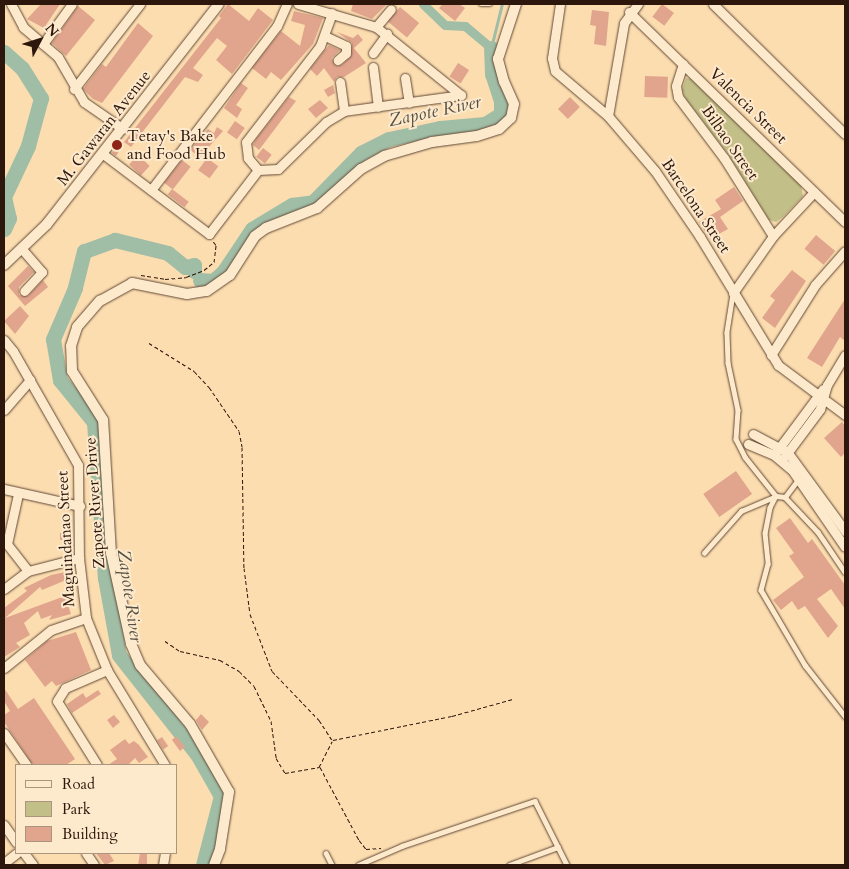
<!DOCTYPE html>
<html>
<head>
<meta charset="utf-8">
<style>
	body { margin:0 }
	#map { position:relative; width:849px; height:869px; overflow:hidden; background:#fcddb0; font-family:Cardo,serif }
	div>[style] { position:absolute }
	[style*='--x'] { left:calc(var(--x)*1px); top:calc(var(--y)*1px); width:calc(var(--w)*1px); rotate:calc(var(--a)*1deg) }
	.green>* { inset:0; background:#c3bf88 }
	.stream>* { height:2.5px; margin:-1.25px; padding:0 1.25px; transform-origin:1.25px; border-radius:1.25px; background:#a0bda6 }
	.canal>* { height:9px; margin:-4.5px; padding:0 4.5px; transform-origin:4.5px; border-radius:4.5px; background:#a0bda6 }
	.river>* { height:15px; margin:-7.5px; padding:0 7.5px; transform-origin:7.5px; border-radius:7.5px; background:#a0bda6 }
	.building>* { inset:0; background:#e1a48c; transform-origin:0 0 }
	.path>* { height:1px; margin-top:-0.5px; transform-origin:0; background:repeating-linear-gradient(90deg,#2d160c 0 4px,transparent 0 6.5px) }
	.roads { filter:drop-shadow(0 0 1px #614835) drop-shadow(0 0 1px #614835) }
	.service>* { height:4.5px; margin:-2.25px; padding:0 2.25px; transform-origin:2.25px; border-radius:2.25px; background:#fde9cc }
	.minor>* { height:9px; margin:-4.5px; padding:0 4.5px; transform-origin:4.5px; border-radius:4.5px; background:#fde9cc }
	.tertiary>* { height:10px; margin:-5px; padding:0 5px; transform-origin:5px; border-radius:5px; background:#fde9cc }
	.dots>* { width:14px; height:14px; translate:-50% -50%; box-sizing:border-box; border:2px solid #fde9cc; border-radius:50% }
	span { translate:-50% -50%; white-space:nowrap; text-align:center; line-height:1.15; -webkit-text-stroke:4px #fde9cc; paint-order:stroke }
	.street-label { font-size:16px; color:#2d160c }
	.poi-label { font-size:16px; color:#2d160c }
	.left { translate:0 -50%; text-align:left }
	.water-label { font-size:18px; color:#555042; font-style:italic }
	.frame { position:absolute; inset:0; border:5px solid #2d160c; pointer-events:none }
	.legend { position:absolute; left:15px; top:764px; width:162px; height:90px; box-sizing:border-box; background:#fde9cc; border:1px solid #aa957f; margin:0; padding:6px 9px; list-style:none; font-size:15px; color:#2d160c }
	.legend li { display:flex; align-items:center; gap:10px; height:25px }
	.legend b { width:25px; border:1px solid #aa957f }
	.north { position:absolute; left:15px; top:15px; width:50px; height:50px; -webkit-text-stroke:4px #fde9cc; paint-order:stroke; rotate:50deg; font-size:14px; font-weight:700; line-height:20px; text-align:center; color:#2d160c }
	.north::after { content:''; display:block; margin:auto; width:18px; height:22px; background:#2d160c; clip-path:polygon(50% 0,100% 100%,50% 72%,0 100%) }
</style>
</head>
<body>
<div id="map">
	<div class="green">
		<i style="clip-path:polygon(686px 78px,692px 79px,801px 185px,803px 196px,783px 217px,776px 222px,769px 220px,728px 154px,686px 99px,682px 90px)"></i>
	</div>
	<div class="stream">
		<i style="--x:491;--y:48;--w:45;--a:-76"></i>
	</div>
	<div class="canal">
		<i style="--x:423;--y:4;--w:30;--a:44"></i>
		<i style="--x:445;--y:25;--w:20;--a:3"></i>
		<i style="--x:465;--y:26;--w:34;--a:40"></i>
	</div>
	<div class="river">
		<i style="--x:4;--y:52;--w:24;--a:42"></i>
		<i style="--x:22;--y:68;--w:36;--a:58"></i>
		<i style="--x:41;--y:98;--w:50;--a:105.2"></i>
		<i style="--x:28;--y:146;--w:56;--a:115.2"></i>
		<i style="--x:4;--y:197;--w:22;--a:77"></i>
		<i style="--x:9;--y:218;--w:12;--a:114"></i>
		<i style="--x:194;--y:271;--w:6;--a:-90"></i>
		<i style="--x:194;--y:265;--w:9;--a:167"></i>
		<i style="--x:185;--y:267;--w:22;--a:-141"></i>
		<i style="--x:168;--y:253;--w:55;--a:-166.2"></i>
		<i style="--x:115;--y:240;--w:33;--a:160"></i>
		<i style="--x:84;--y:251;--w:38;--a:104"></i>
		<i style="--x:75;--y:288;--w:56;--a:113.3"></i>
		<i style="--x:53;--y:339;--w:42;--a:80.3"></i>
		<i style="--x:60;--y:380;--w:54;--a:51"></i>
		<i style="--x:94;--y:422;--w:156;--a:86"></i>
		<i style="--x:105;--y:578;--w:78;--a:79.7"></i>
		<i style="--x:119;--y:655;--w:126;--a:51.8"></i>
		<i style="--x:197;--y:754;--w:48;--a:60.3"></i>
		<i style="--x:221;--y:796;--w:71;--a:104.6"></i>
		<i style="--x:200;--y:280;--w:13;--a:4"></i>
		<i style="--x:213;--y:281;--w:15;--a:-42"></i>
		<i style="--x:224;--y:271;--w:50;--a:-56.3"></i>
		<i style="--x:252;--y:229;--w:47;--a:-31"></i>
		<i style="--x:292;--y:205;--w:21;--a:-8"></i>
		<i style="--x:313;--y:202;--w:69;--a:-45.6"></i>
		<i style="--x:361;--y:153;--w:31;--a:-27"></i>
		<i style="--x:389;--y:139;--w:52;--a:-12.2"></i>
		<i style="--x:440;--y:128;--w:45;--a:-5.1"></i>
		<i style="--x:485;--y:124;--w:19;--a:-32"></i>
		<i style="--x:501;--y:114;--w:13;--a:-90"></i>
		<i style="--x:501;--y:101;--w:28;--a:-108"></i>
		<i style="--x:492;--y:74;--w:26;--a:-92"></i>
	</div>
	<div class="building">
		<i style="clip-path:polygon(41px 4px,64px 4px,60px 4px,44px 28px,27px 19px)"></i>
		<i style="clip-path:polygon(228px 4px,249px 21px,258px 8px,273px 20px,232px 74px,216px 60px,227px 46px,217px 38px,193px 68px,203px 75px,198px 82px,185px 77px,131px 147px,124px 142px,221px 18px,219px 16px)"></i>
		<i style="clip-path:polygon(353px 4px,387px 4px,372px 19px,351px 11px)"></i>
		<i style="clip-path:polygon(443px 4px,459px 4px,465px 8px,455px 21px,439px 8px)"></i>
		<i style="left:662px;top:4px;width:15px;height:16px;rotate:37deg"></i>
		<i style="clip-path:polygon(78px 6px,95px 20px,66px 56px,52px 43px)"></i>
		<i style="left:400px;top:7px;width:25px;height:19px;rotate:40deg"></i>
		<i style="clip-path:polygon(592px 10px,609px 12px,606px 46px,594px 44px,596px 26px,590px 25px)"></i>
		<i style="clip-path:polygon(294px 11px,323px 18px,313px 44px,281px 80px,271px 72px,266px 79px,252px 68px,281px 31px,300px 46px,305px 25px,291px 21px)"></i>
		<i style="clip-path:polygon(138px 23px,153px 36px,102px 103px,93px 99px,83px 89px,102px 64px,106px 67px)"></i>
		<i style="clip-path:polygon(337px 32px,353px 38px,358px 34px,363px 40px,354px 48px,366px 63px,344px 77px,337px 77px,334px 82px,324px 68px,317px 76px,310px 69px,329px 45px,340px 50px,332px 58px,336px 66px,342px 65px,351px 56px,352px 43px)"></i>
		<i style="left:458px;top:63px;width:13px;height:16px;rotate:32deg"></i>
		<i style="left:645px;top:76px;width:23px;height:21px;rotate:2deg"></i>
		<i style="clip-path:polygon(241px 83px,248px 88px,236px 105px,242px 109px,237px 118px,224px 108px)"></i>
		<i style="clip-path:polygon(333px 85px,335px 93px,328px 97px,324px 90px)"></i>
		<i style="clip-path:polygon(289px 97px,296px 101px,259px 150px,253px 145px,256px 139px)"></i>
		<i style="left:570px;top:97px;width:14px;height:17px;rotate:45deg"></i>
		<i style="clip-path:polygon(320px 100px,328px 108px,316px 118px,308px 109px)"></i>
		<i style="left:235px;top:121px;width:12px;height:14px;rotate:35deg"></i>
		<i style="clip-path:polygon(217px 127px,223px 131px,200px 157px,190px 150px,208px 129px,214px 133px)"></i>
		<i style="clip-path:polygon(121px 141px,124px 143px,116px 156px,112px 153px)"></i>
		<i style="left:263px;top:148px;width:11px;height:11px;rotate:38deg"></i>
		<i style="left:138px;top:155px;width:16px;height:13px;rotate:43deg"></i>
		<i style="left:207px;top:158px;width:14px;height:15px;rotate:36deg"></i>
		<i style="left:182px;top:160px;width:11px;height:29px;rotate:38deg"></i>
		<i style="clip-path:polygon(734px 187px,743px 201px,720px 217px,728px 229px,710px 239px,699px 222px,721px 209px,715px 200px)"></i>
		<i style="left:172px;top:189px;width:21px;height:7px;rotate:37deg"></i>
		<i style="left:816px;top:235px;width:25px;height:18px;rotate:40deg"></i>
		<i style="clip-path:polygon(28px 266px,34px 272px,19px 287px,19px 295px,28px 296px,43px 280px,48px 287px,25px 306px,8px 286px)"></i>
		<i style="clip-path:polygon(792px 270px,806px 281px,775px 328px,762px 318px,775px 300px,770px 296px)"></i>
		<i style="clip-path:polygon(845px 299px,845px 341px,840px 337px,822px 367px,807px 358px)"></i>
		<i style="clip-path:polygon(20px 306px,29px 316px,15px 334px,4px 321px)"></i>
		<i style="clip-path:polygon(842px 422px,845px 426px,845px 453px,841px 457px,824px 438px)"></i>
		<i style="left:736px;top:471px;width:28px;height:40px;rotate:55deg"></i>
		<i style="clip-path:polygon(790px 518px,808px 543px,812px 539px,845px 585px,845px 609px,831px 589px,817px 599px,838px 626px,828px 638px,805px 606px,798px 610px,792px 601px,781px 610px,773px 600px,804px 577px,789px 556px,794px 553px,776px 528px)"></i>
		<i style="left:60px;top:533px;width:12px;height:7px"></i>
		<i style="clip-path:polygon(70px 571px,71px 578px,42px 590px,40px 587px,5px 618px,65px 596px,71px 614px,49px 620px,52px 615px,41px 619px,38px 611px,24px 623px,30px 635px,16px 643px,20px 647px,4px 657px,4px 608px,27px 591px,24px 588px,51px 575px)"></i>
		<i style="clip-path:polygon(76px 632px,91px 670px,56px 686px,52px 681px,45px 687px,25px 660px,47px 641px)"></i>
		<i style="clip-path:polygon(4px 688px,18px 709px,34px 698px,75px 759px,66px 765px,33px 765px,4px 722px,4px 715px,10px 711px,4px 701px)"></i>
		<i style="clip-path:polygon(98px 690px,101px 694px,72px 713px,67px 704px,83px 693px,86px 698px)"></i>
		<i style="clip-path:polygon(201px 714px,209px 722px,202px 730px,196px 720px)"></i>
		<i style="clip-path:polygon(114px 715px,120px 722px,113px 728px,107px 720px)"></i>
		<i style="clip-path:polygon(176px 736px,185px 747px,180px 751px,172px 740px)"></i>
		<i style="left:162px;top:737px;width:11px;height:6px;rotate:56deg"></i>
		<i style="clip-path:polygon(125px 739px,129px 744px,134px 741px,139px 745px,148px 757px,139px 763px,135px 758px,128px 765px,108px 765px,117px 759px,110px 750px)"></i>
		<i style="clip-path:polygon(96px 853px,109px 853px,114px 861px,105px 865px)"></i>
		<i style="clip-path:polygon(140px 853px,147px 853px,147px 865px,138px 865px)"></i>
	</div>
	<div class="path">
		<i style="--x:141;--y:275;--w:24;--a:9"></i>
		<i style="--x:165;--y:279;--w:21;--a:-5"></i>
		<i style="--x:186;--y:277;--w:19;--a:-21"></i>
		<i style="--x:204;--y:270;--w:13;--a:-39"></i>
		<i style="--x:214;--y:262;--w:17;--a:-83"></i>
		<i style="--x:216;--y:245;--w:5;--a:-127"></i>
		<i style="--x:149;--y:343;--w:53;--a:31.9"></i>
		<i style="--x:194;--y:371;--w:22;--a:47"></i>
		<i style="--x:209;--y:387;--w:53;--a:55.7"></i>
		<i style="--x:239;--y:431;--w:16;--a:79"></i>
		<i style="--x:242;--y:447;--w:121;--a:89.1"></i>
		<i style="--x:244;--y:568;--w:46;--a:82.6"></i>
		<i style="--x:250;--y:614;--w:61;--a:68.9"></i>
		<i style="--x:272;--y:671;--w:68;--a:46.2"></i>
		<i style="--x:319;--y:720;--w:24;--a:57"></i>
		<i style="--x:165;--y:641;--w:18;--a:34"></i>
		<i style="--x:180;--y:651;--w:41;--a:12.7"></i>
		<i style="--x:220;--y:660;--w:22;--a:30"></i>
		<i style="--x:239;--y:671;--w:21;--a:45"></i>
		<i style="--x:254;--y:686;--w:39;--a:64"></i>
		<i style="--x:271;--y:721;--w:37;--a:82"></i>
		<i style="--x:276;--y:758;--w:17;--a:59"></i>
		<i style="--x:285;--y:773;--w:35;--a:-10"></i>
		<i style="--x:333;--y:740;--w:121;--a:-11.4"></i>
		<i style="--x:452;--y:716;--w:63;--a:-15.6"></i>
		<i style="--x:319;--y:767;--w:29;--a:-63"></i>
		<i style="--x:320;--y:767;--w:83;--a:61.9"></i>
		<i style="--x:359;--y:840;--w:11;--a:52"></i>
		<i style="--x:366;--y:849;--w:15;--a:-4"></i>
	</div>
	<div class="roads">
		<div class="service">
			<i style="--x:481;--y:4;--w:9;--a:0"></i>
			<i style="--x:733;--y:294;--w:39;--a:99"></i>
			<i style="--x:727;--y:333;--w:30;--a:88"></i>
			<i style="--x:728;--y:363;--w:48;--a:78"></i>
			<i style="--x:738;--y:410;--w:29;--a:94"></i>
			<i style="--x:736;--y:439;--w:20;--a:63"></i>
			<i style="--x:745;--y:457;--w:50;--a:51.5"></i>
			<i style="--x:776;--y:496;--w:13;--a:117"></i>
			<i style="--x:770;--y:508;--w:25;--a:101"></i>
			<i style="--x:765;--y:533;--w:31;--a:84"></i>
			<i style="--x:768;--y:564;--w:27;--a:105"></i>
			<i style="--x:761;--y:590;--w:87;--a:59.6"></i>
			<i style="--x:805;--y:665;--w:65;--a:51.9"></i>
			<i style="--x:785;--y:497;--w:21;--a:-53"></i>
			<i style="--x:704;--y:553;--w:56;--a:-48.6"></i>
			<i style="--x:741;--y:511;--w:38;--a:-23"></i>
			<i style="--x:776;--y:496;--w:9;--a:6"></i>
			<i style="--x:785;--y:497;--w:48;--a:46.7"></i>
			<i style="--x:818;--y:532;--w:48;--a:56"></i>
			<i style="--x:326;--y:853;--w:13;--a:63"></i>
			<i style="--x:358;--y:865;--w:48;--a:-23.4"></i>
			<i style="--x:402;--y:846;--w:140;--a:-18.7"></i>
			<i style="--x:535;--y:801;--w:72;--a:63.4"></i>
			<i style="--x:509;--y:865;--w:52;--a:-20.2"></i>
		</div>
		<div class="minor">
			<i style="--x:11;--y:4;--w:26;--a:62"></i>
			<i style="--x:23;--y:27;--w:46;--a:40.6"></i>
			<i style="--x:58;--y:57;--w:52;--a:60"></i>
			<i style="--x:84;--y:102;--w:47;--a:34.7"></i>
			<i style="--x:298;--y:4;--w:81;--a:16.4"></i>
			<i style="--x:376;--y:27;--w:109;--a:38.7"></i>
			<i style="--x:560;--y:4;--w:55;--a:98.4"></i>
			<i style="--x:552;--y:58;--w:13;--a:77"></i>
			<i style="--x:555;--y:71;--w:70;--a:40.3"></i>
			<i style="--x:608;--y:116;--w:72;--a:49.5"></i>
			<i style="--x:655;--y:171;--w:80;--a:55.7"></i>
			<i style="--x:700;--y:237;--w:150;--a:58.6"></i>
			<i style="--x:778;--y:365;--w:84;--a:36.7"></i>
			<i style="--x:713;--y:4;--w:185;--a:44.6"></i>
			<i style="--x:629;--y:12;--w:301;--a:44.2"></i>
			<i style="--x:376;--y:27;--w:23;--a:-50"></i>
			<i style="--x:325;--y:36;--w:23;--a:25"></i>
			<i style="--x:346;--y:46;--w:7;--a:90"></i>
			<i style="--x:346;--y:53;--w:11;--a:139"></i>
			<i style="--x:43;--y:44;--w:49;--a:-54.1"></i>
			<i style="--x:373;--y:53;--w:24;--a:-54"></i>
			<i style="--x:683;--y:64;--w:23;--a:108"></i>
			<i style="--x:676;--y:86;--w:11;--a:80"></i>
			<i style="--x:678;--y:97;--w:76;--a:53"></i>
			<i style="--x:724;--y:158;--w:92;--a:57.9"></i>
			<i style="--x:373;--y:67;--w:40;--a:82.9"></i>
			<i style="--x:405;--y:78;--w:25;--a:81"></i>
			<i style="--x:340;--y:82;--w:29;--a:82"></i>
			<i style="--x:74;--y:89;--w:108;--a:-52.2"></i>
			<i style="--x:608;--y:116;--w:94;--a:-80.2"></i>
			<i style="--x:624;--y:23;--w:24;--a:-54"></i>
			<i style="--x:103;--y:154;--w:133;--a:37"></i>
			<i style="--x:209;--y:234;--w:81;--a:-52.6"></i>
			<i style="--x:258;--y:170;--w:20;--a:-3"></i>
			<i style="--x:278;--y:169;--w:67;--a:-44.4"></i>
			<i style="--x:326;--y:122;--w:21;--a:-31"></i>
			<i style="--x:344;--y:111;--w:118;--a:-7.8"></i>
			<i style="--x:258;--y:170;--w:16;--a:-130"></i>
			<i style="--x:248;--y:158;--w:16;--a:-97"></i>
			<i style="--x:246;--y:142;--w:121;--a:-52.4"></i>
			<i style="--x:320;--y:46;--w:35;--a:-70"></i>
			<i style="--x:151;--y:190;--w:207;--a:-52.5"></i>
			<i style="--x:277;--y:26;--w:24;--a:-66"></i>
			<i style="--x:21;--y:248;--w:32;--a:49"></i>
			<i style="--x:42;--y:272;--w:26;--a:133"></i>
			<i style="--x:733;--y:293;--w:70;--a:-54.9"></i>
			<i style="--x:773;--y:236;--w:60;--a:-47"></i>
			<i style="--x:4;--y:340;--w:14;--a:51"></i>
			<i style="--x:13;--y:351;--w:131;--a:60.3"></i>
			<i style="--x:78;--y:465;--w:93;--a:89.4"></i>
			<i style="--x:79;--y:558;--w:60;--a:83.3"></i>
			<i style="--x:86;--y:618;--w:56;--a:68"></i>
			<i style="--x:107;--y:670;--w:111;--a:58.6"></i>
			<i style="--x:771;--y:355;--w:83;--a:-57.8"></i>
			<i style="--x:815;--y:285;--w:45;--a:-48.6"></i>
			<i style="--x:4;--y:410;--w:40;--a:-49"></i>
			<i style="--x:753;--y:434;--w:40;--a:28"></i>
			<i style="--x:788;--y:453;--w:97;--a:53.8"></i>
			<i style="--x:748;--y:444;--w:28;--a:23"></i>
			<i style="--x:774;--y:455;--w:23;--a:40"></i>
			<i style="--x:792;--y:470;--w:93;--a:55.5"></i>
			<i style="--x:777;--y:451;--w:77;--a:-53.4"></i>
			<i style="--x:785;--y:456;--w:59;--a:-53.3"></i>
			<i style="--x:820;--y:409;--w:25;--a:-74"></i>
			<i style="--x:827;--y:385;--w:35;--a:-59"></i>
			<i style="--x:4;--y:489;--w:78;--a:12.6"></i>
			<i style="--x:18;--y:494;--w:51;--a:102.4"></i>
			<i style="--x:7;--y:544;--w:34;--a:52"></i>
			<i style="--x:4;--y:589;--w:30;--a:-37"></i>
			<i style="--x:28;--y:571;--w:53;--a:-14.3"></i>
			<i style="--x:4;--y:668;--w:60;--a:-39"></i>
			<i style="--x:51;--y:630;--w:37;--a:-19"></i>
			<i style="--x:4;--y:733;--w:39;--a:55"></i>
			<i style="--x:97;--y:765;--w:75;--a:-122"></i>
			<i style="--x:57;--y:701;--w:15;--a:-58"></i>
			<i style="--x:65;--y:688;--w:46;--a:-23.2"></i>
			<i style="--x:4;--y:825;--w:21;--a:55"></i>
			<i style="--x:24;--y:853;--w:15;--a:53"></i>
			<i style="--x:86;--y:853;--w:14;--a:56"></i>
			<i style="--x:4;--y:863;--w:16;--a:-38"></i>
			<i style="--x:163;--y:865;--w:12;--a:-81"></i>
		</div>
		<div class="tertiary">
			<i style="--x:4;--y:265;--w:59;--a:-43.6"></i>
			<i style="--x:47;--y:224;--w:279;--a:-52"></i>
			<i style="--x:214;--y:865;--w:17;--a:-69"></i>
			<i style="--x:220;--y:849;--w:58;--a:-81"></i>
			<i style="--x:229;--y:792;--w:78;--a:-119.8"></i>
			<i style="--x:190;--y:724;--w:77;--a:-130.3"></i>
			<i style="--x:140;--y:665;--w:23;--a:-113"></i>
			<i style="--x:131;--y:644;--w:93;--a:-102.4"></i>
			<i style="--x:111;--y:553;--w:133;--a:-93.4"></i>
			<i style="--x:103;--y:420;--w:58;--a:-122.3"></i>
			<i style="--x:72;--y:371;--w:25;--a:-92"></i>
			<i style="--x:71;--y:346;--w:20;--a:-72"></i>
			<i style="--x:77;--y:327;--w:35;--a:-49"></i>
			<i style="--x:100;--y:301;--w:37;--a:-29"></i>
			<i style="--x:132;--y:283;--w:56;--a:11.3"></i>
			<i style="--x:187;--y:294;--w:20;--a:-9"></i>
			<i style="--x:207;--y:291;--w:28;--a:-35"></i>
			<i style="--x:230;--y:275;--w:46;--a:-57.3"></i>
			<i style="--x:255;--y:236;--w:14;--a:-36"></i>
			<i style="--x:266;--y:228;--w:55;--a:-21.4"></i>
			<i style="--x:317;--y:208;--w:59;--a:-41.6"></i>
			<i style="--x:361;--y:169;--w:26;--a:-29"></i>
			<i style="--x:384;--y:156;--w:50;--a:-16.3"></i>
			<i style="--x:432;--y:142;--w:45;--a:-7.6"></i>
			<i style="--x:477;--y:136;--w:23;--a:-18"></i>
			<i style="--x:499;--y:129;--w:16;--a:-43"></i>
			<i style="--x:511;--y:118;--w:14;--a:-78"></i>
			<i style="--x:514;--y:104;--w:24;--a:-114"></i>
			<i style="--x:504;--y:82;--w:24;--a:-105"></i>
			<i style="--x:498;--y:59;--w:58;--a:-71.9"></i>
		</div>
	</div>
	<div class="dots">
		<i style="left:117px;top:145px;background:#8f2418"></i>
	</div>
	<div class="street-label">
		<span style="left:748px;top:106px;rotate:44deg">Valencia Street</span>
		<span style="left:104px;top:128px;rotate:-52deg">M. Gawaran Avenue</span>
		<span style="left:730px;top:143px;rotate:55deg">Bilbao Street</span>
		<span style="left:696px;top:206px;rotate:56deg">Barcelona Street</span>
		<span style="left:95px;top:503px;rotate:-94deg">Zapote River Drive</span>
		<span style="left:66px;top:539px;rotate:-93deg">Maguindanao Street</span>
	</div>
	<div class="poi-label">
		<span class="left" style="left:127px;top:145px">Tetay's Bake<br>and Food Hub</span>
	</div>
	<div class="water-label">
		<span style="left:435px;top:112px;rotate:-12deg">Zapote River</span>
		<span style="left:129px;top:596px;rotate:82deg">Zapote River</span>
	</div>
	<div class="frame"></div>
	<ul class="legend">
	<li><b style="height:6px;background:#fde9cc"></b>Road</li>
	<li><b style="height:14px;background:#c3bf88"></b>Park</li>
	<li><b style="height:14px;background:#e1a48c"></b>Building</li>
	</ul>
	<div class="north">N</div>
</div>
</body>
</html>
